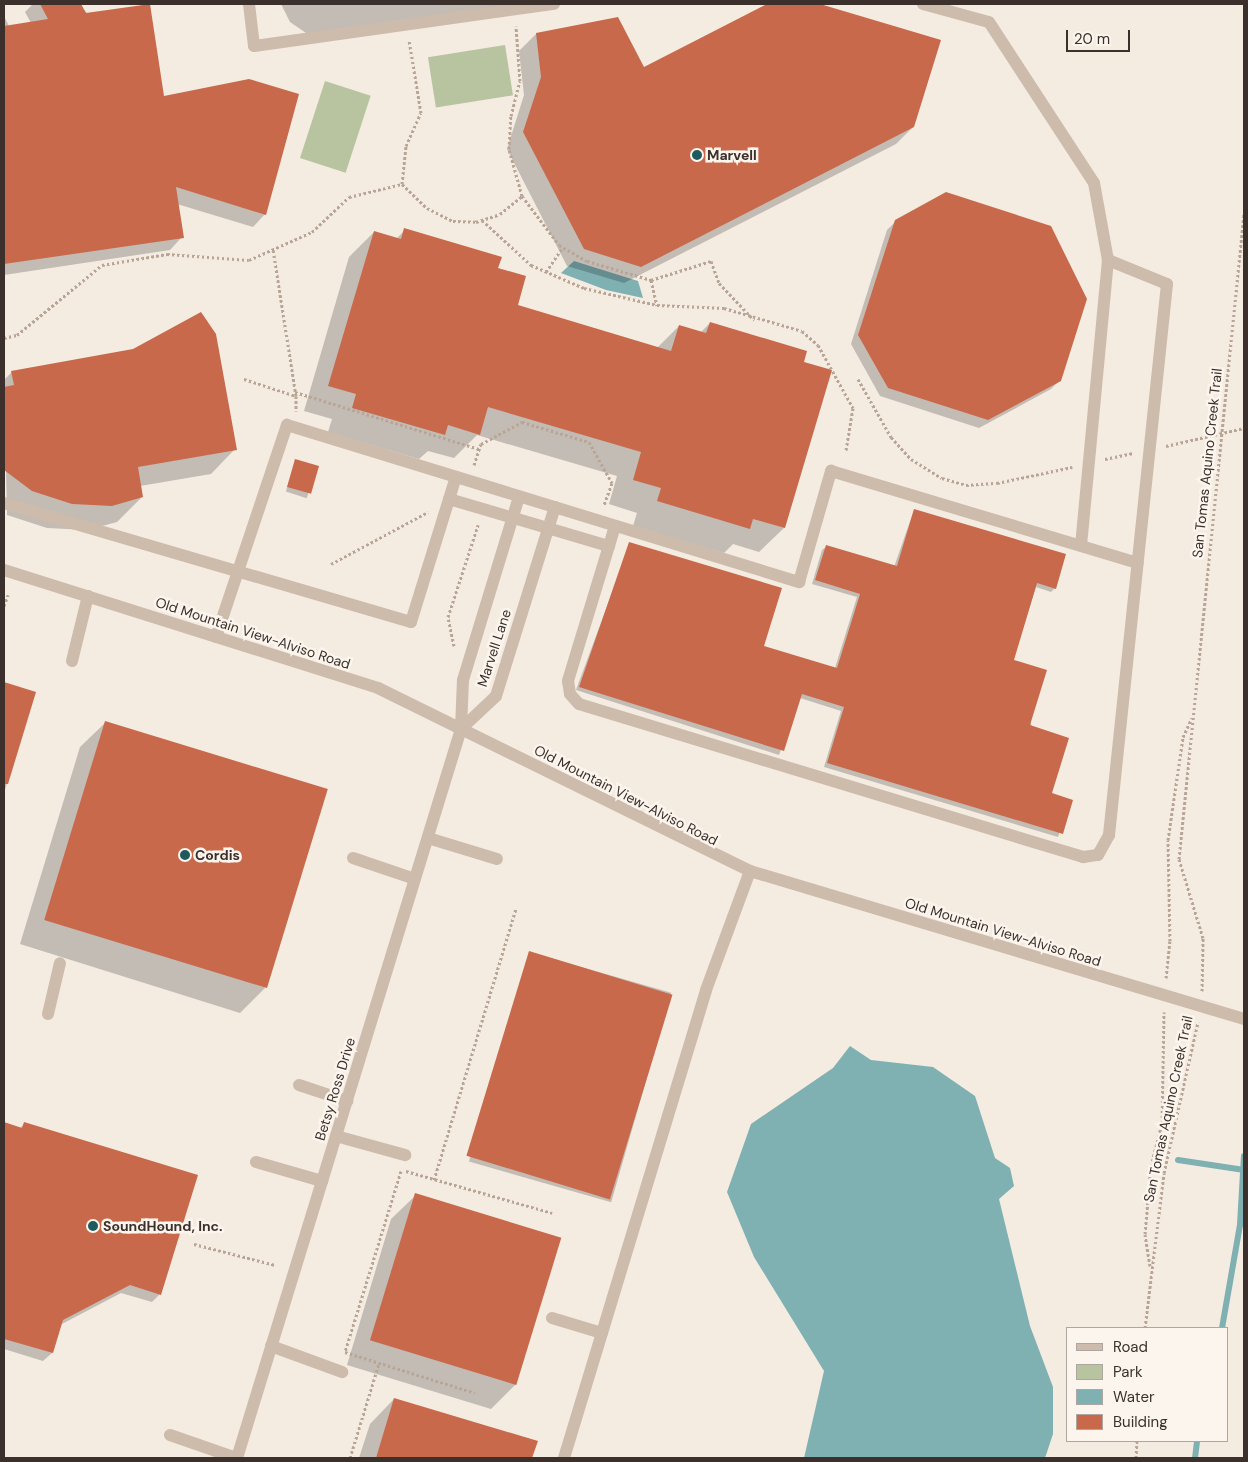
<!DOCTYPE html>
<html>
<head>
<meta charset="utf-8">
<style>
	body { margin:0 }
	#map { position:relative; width:1248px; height:1462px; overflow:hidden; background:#f4ebe1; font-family:"DM Sans",sans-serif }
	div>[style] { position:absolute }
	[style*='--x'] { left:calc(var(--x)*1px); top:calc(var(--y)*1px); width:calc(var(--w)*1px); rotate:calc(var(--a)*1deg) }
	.green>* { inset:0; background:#b8c4a0; transform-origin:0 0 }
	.water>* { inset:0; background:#7fb0b2 }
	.shadow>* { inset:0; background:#0003; transform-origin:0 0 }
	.stream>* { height:6px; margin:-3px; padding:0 3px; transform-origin:3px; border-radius:3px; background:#7fb0b2 }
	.building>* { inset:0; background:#c8694b; transform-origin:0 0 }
	.path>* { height:3px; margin-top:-1.5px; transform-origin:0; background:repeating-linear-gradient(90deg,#b9a596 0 2.5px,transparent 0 5px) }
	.minor>* { height:12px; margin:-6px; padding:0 6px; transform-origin:6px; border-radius:6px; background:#cdbbac }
	.dots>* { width:14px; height:14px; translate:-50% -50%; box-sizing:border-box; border:2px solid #fbf5ee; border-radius:50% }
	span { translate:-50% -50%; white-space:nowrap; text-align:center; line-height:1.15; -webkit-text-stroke:5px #fbf5ee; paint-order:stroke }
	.poi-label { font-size:14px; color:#3b302b; font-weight:700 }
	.left { translate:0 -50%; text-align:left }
	.street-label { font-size:14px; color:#3b302b }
	.frame { position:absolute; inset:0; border:5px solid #3b302b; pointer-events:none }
	.legend { position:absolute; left:1066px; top:1327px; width:162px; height:115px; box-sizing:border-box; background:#fbf5ee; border:1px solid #aea6a0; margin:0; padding:6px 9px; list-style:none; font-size:15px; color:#3b302b }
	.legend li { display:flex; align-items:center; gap:10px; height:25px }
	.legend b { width:25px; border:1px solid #aea6a0 }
	.scale { position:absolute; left:1066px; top:30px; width:64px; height:22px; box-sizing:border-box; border:2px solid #3b302b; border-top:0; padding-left:6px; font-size:15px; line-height:18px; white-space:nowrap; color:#3b302b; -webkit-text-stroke:4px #fbf5ee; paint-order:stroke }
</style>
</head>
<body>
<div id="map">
	<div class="green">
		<i style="left:505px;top:45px;width:51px;height:78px;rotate:81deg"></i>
		<i style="left:325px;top:81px;width:48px;height:81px;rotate:18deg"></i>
	</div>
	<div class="water">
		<i style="clip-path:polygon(574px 261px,638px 281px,643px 298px,606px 290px,561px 273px)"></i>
		<i style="clip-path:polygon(850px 1046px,871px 1060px,933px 1067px,975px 1096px,995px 1158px,1010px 1168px,1014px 1186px,999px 1199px,1030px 1326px,1053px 1387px,1053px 1434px,1045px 1458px,804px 1458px,824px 1371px,754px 1257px,727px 1192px,751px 1124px,833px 1068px)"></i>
	</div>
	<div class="shadow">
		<i style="clip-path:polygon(33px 4px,79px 4px,265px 214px,253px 227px,177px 204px,182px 237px,170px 250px,4px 275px,4px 16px,9px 26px,31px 23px,25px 12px)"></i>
		<i style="clip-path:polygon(281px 4px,523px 4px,309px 35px,290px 22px)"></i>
		<i style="clip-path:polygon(770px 4px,816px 4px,940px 41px,913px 127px,896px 144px,624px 283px,567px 266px,507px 149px,524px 95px,519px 51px,536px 34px,644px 68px)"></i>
		<i style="clip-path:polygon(896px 221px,1060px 380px,1051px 389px,979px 428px,880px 396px,851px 344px,887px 230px)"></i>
		<i style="clip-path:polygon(405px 230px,497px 269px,516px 306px,657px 348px,679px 326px,701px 332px,710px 323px,802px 363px,784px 528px,759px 552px,733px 544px,724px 553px,633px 526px,637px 513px,609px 504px,617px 476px,477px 435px,454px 458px,428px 451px,419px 459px,328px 432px,332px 419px,304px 411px,349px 257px,374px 232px,396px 239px)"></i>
		<i style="clip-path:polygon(12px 372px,235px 449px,211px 474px,140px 486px,142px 497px,117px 522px,87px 530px,47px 528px,7px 515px,4px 380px)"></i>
		<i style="left:296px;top:460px;width:22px;height:33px;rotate:18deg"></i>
		<i style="clip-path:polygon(914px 510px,1055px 588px,1051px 592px,1036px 587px,1013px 660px,1051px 794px,1071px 800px,1058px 837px,824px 767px,841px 711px,800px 698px,779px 755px,576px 690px,630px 544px,763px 647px,835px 668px,857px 597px,812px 584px,822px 550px,826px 547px,894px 567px)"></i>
		<i style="clip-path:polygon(4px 683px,35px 693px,4px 793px)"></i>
		<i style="clip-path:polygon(105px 723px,265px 988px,240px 1013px,20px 944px,80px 747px)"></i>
		<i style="left:529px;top:952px;width:148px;height:218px;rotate:16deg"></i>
		<i style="clip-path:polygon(4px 1124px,20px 1128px,24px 1124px,160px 1294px,152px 1302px,121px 1293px,60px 1325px,52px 1353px,43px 1361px,4px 1349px)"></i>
		<i style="clip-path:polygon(416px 1195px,516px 1384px,491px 1409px,347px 1365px,391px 1219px)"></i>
		<i style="clip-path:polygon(394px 1399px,536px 1441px,531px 1458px,359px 1458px,370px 1424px)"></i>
	</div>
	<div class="stream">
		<i style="--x:1178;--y:1160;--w:67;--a:8.6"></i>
		<i style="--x:1222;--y:1328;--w:105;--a:-80.1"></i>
		<i style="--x:1240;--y:1225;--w:69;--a:-86.7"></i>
		<i style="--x:1195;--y:1458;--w:17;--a:-83"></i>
	</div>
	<div class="building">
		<i style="clip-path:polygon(40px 4px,81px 4px,86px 13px,150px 4px,164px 96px,249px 79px,299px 94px,266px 215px,176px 187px,184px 238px,4px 264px,4px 26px,48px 19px)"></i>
		<i style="clip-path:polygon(767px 4px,820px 4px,941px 40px,914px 127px,641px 267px,584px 249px,523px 132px,541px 77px,536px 33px,618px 17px,644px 67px)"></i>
		<i style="clip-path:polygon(946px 192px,1051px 226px,1087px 299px,1061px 381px,988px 420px,888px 388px,858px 335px,895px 220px)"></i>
		<i style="clip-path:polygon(404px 228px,502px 257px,498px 268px,526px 276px,518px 305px,671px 351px,679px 325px,706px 333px,710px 322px,807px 351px,804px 362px,832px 370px,785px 528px,753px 519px,750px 529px,657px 501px,661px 488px,633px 480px,641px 452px,488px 407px,480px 435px,448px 425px,445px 435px,352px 408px,356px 394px,328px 386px,374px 231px,401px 239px)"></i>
		<i style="clip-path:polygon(201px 312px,216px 334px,237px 450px,138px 467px,143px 497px,112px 506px,72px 504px,32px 491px,4px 470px,4px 387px,14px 385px,11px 371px,133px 349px)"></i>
		<i style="left:295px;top:459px;width:25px;height:29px;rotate:16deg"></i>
		<i style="clip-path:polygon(914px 509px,1066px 554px,1056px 589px,1037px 583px,1014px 660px,1047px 670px,1030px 725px,1069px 738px,1052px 793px,1073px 800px,1063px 834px,827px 763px,844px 707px,802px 694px,784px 751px,579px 687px,629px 542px,782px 588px,764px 646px,837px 668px,860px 594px,815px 580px,826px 545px,897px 566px)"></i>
		<i style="clip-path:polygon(4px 682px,36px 692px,8px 784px,4px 784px)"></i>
		<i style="left:105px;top:721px;width:233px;height:208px;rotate:17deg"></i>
		<i style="left:529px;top:951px;width:150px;height:214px;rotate:17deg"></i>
		<i style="clip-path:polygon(4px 1122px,22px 1128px,24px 1122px,198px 1175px,161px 1295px,130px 1285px,63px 1320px,53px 1353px,4px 1339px)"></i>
		<i style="left:415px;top:1193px;width:153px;height:154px;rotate:17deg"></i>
		<i style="clip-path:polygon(394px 1398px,538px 1441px,532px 1458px,376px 1458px)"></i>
	</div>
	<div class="path">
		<i style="--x:402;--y:184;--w:35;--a:44"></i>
		<i style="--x:427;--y:208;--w:29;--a:27"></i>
		<i style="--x:453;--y:221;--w:23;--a:2"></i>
		<i style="--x:476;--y:222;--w:25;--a:-18"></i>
		<i style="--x:500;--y:214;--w:28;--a:-39"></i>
		<i style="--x:522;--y:196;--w:49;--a:-105.5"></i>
		<i style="--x:509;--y:149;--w:33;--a:-87"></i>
		<i style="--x:511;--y:116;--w:36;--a:-76"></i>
		<i style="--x:520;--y:81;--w:55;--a:-94.2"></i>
		<i style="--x:522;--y:196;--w:61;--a:52.9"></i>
		<i style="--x:559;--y:245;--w:32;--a:30"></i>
		<i style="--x:587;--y:261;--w:67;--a:16.5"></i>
		<i style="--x:651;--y:280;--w:26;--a:77"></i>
		<i style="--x:482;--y:220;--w:67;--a:42.6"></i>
		<i style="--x:531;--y:265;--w:58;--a:23.5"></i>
		<i style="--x:584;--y:288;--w:75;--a:13.1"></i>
		<i style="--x:657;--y:305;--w:67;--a:2.6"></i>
		<i style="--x:724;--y:308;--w:81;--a:16.4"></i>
		<i style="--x:802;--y:331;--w:21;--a:41"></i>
		<i style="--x:818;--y:345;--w:72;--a:60.9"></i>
		<i style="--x:853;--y:408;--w:43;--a:99.5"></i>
		<i style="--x:546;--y:272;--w:30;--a:-56"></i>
		<i style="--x:651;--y:280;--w:63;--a:-17.6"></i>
		<i style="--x:711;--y:261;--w:23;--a:70"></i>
		<i style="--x:719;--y:283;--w:51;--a:46.6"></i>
		<i style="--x:4;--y:338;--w:13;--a:-13"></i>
		<i style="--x:17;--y:335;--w:110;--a:-39.5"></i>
		<i style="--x:102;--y:265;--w:66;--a:-9.6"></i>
		<i style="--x:167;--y:254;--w:82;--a:4.2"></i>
		<i style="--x:249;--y:260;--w:69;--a:-24"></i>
		<i style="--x:312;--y:232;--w:51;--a:-43.4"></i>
		<i style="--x:349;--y:197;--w:55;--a:-13.8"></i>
		<i style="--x:402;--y:184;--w:38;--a:-84"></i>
		<i style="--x:406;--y:146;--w:36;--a:-66"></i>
		<i style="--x:421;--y:113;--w:74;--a:-99.3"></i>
		<i style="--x:244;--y:379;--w:55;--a:18.1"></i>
		<i style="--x:296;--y:396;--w:149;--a:-98.9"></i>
		<i style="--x:858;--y:379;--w:67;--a:60.4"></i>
		<i style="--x:891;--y:437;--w:30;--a:48"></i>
		<i style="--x:911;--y:459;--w:36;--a:32"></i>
		<i style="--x:942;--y:478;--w:25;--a:16"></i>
		<i style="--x:966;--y:485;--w:31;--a:-4"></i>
		<i style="--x:997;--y:483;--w:77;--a:-12"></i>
		<i style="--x:295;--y:392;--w:193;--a:17.2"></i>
		<i style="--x:296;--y:396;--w:15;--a:90"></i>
		<i style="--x:1166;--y:446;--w:80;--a:-13"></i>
		<i style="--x:1105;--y:459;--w:29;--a:-12"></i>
		<i style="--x:474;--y:465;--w:22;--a:-72"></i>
		<i style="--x:481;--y:444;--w:47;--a:-28.2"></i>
		<i style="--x:522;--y:422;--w:70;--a:16.6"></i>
		<i style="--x:589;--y:442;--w:47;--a:60.7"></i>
		<i style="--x:612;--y:483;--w:23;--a:110"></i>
		<i style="--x:331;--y:564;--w:110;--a:-28.2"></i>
		<i style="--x:4;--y:606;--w:12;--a:-70"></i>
		<i style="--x:454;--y:646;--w:30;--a:-102"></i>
		<i style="--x:448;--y:617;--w:97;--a:-71.9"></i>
		<i style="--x:1166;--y:978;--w:37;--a:-84"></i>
		<i style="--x:1170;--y:941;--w:101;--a:-91.1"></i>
		<i style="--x:1168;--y:840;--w:104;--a:-81.7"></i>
		<i style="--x:1183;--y:737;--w:21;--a:-65"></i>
		<i style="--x:1202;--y:991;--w:53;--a:-88.9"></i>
		<i style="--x:1203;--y:938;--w:83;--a:-106.9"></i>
		<i style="--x:1179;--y:859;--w:649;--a:-84.25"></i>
		<i style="--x:401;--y:1171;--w:189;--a:107.2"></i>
		<i style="--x:345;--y:1352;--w:136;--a:17.5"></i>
		<i style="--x:406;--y:1171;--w:152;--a:16"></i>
		<i style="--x:434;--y:1180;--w:284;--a:-73.2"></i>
		<i style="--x:194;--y:1244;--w:84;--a:14.5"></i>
		<i style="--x:1150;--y:1266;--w:32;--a:-99"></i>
		<i style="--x:1145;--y:1234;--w:68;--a:-85"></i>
		<i style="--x:1151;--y:1166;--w:44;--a:-75.7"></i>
		<i style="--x:1162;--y:1123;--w:111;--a:-89"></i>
		<i style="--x:1145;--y:1328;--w:156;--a:-83"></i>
		<i style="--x:1164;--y:1173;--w:155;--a:-77.3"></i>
		<i style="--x:350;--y:1458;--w:99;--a:-73"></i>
		<i style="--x:1136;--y:1458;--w:17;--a:-87"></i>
	</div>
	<div class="minor">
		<i style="--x:249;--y:4;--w:42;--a:83.2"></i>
		<i style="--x:254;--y:46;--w:303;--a:-8"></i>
		<i style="--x:923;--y:4;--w:68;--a:15.3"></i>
		<i style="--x:989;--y:22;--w:192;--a:56.9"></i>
		<i style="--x:1094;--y:183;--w:78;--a:79.7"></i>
		<i style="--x:449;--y:499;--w:167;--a:16.4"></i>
		<i style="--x:4;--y:503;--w:424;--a:16.3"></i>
		<i style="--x:411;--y:622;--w:152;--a:-72.8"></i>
		<i style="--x:615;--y:526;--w:162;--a:106.9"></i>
		<i style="--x:568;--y:681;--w:13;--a:81"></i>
		<i style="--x:570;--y:694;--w:13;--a:48"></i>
		<i style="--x:579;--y:704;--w:527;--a:16.89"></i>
		<i style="--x:1083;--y:857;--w:15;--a:-8"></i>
		<i style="--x:1098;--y:855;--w:23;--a:-61"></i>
		<i style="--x:1109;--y:835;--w:554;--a:-83.99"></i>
		<i style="--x:1167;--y:284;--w:64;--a:-157.9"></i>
		<i style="--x:1108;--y:260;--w:287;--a:95.4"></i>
		<i style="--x:4;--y:570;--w:392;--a:17.5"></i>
		<i style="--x:378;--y:688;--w:415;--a:26.2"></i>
		<i style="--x:750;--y:871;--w:516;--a:16.68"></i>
		<i style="--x:216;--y:637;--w:224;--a:-71.5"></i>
		<i style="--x:287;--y:425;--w:536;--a:17.05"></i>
		<i style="--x:799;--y:582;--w:116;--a:-73.9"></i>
		<i style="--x:831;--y:471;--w:320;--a:16.7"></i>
		<i style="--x:72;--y:661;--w:67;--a:-76.2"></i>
		<i style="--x:461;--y:729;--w:48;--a:-43.3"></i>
		<i style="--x:496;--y:696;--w:198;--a:-72.7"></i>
		<i style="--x:428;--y:838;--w:72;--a:16.9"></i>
		<i style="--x:353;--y:858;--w:65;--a:18.7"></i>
		<i style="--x:48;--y:1014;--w:52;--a:-76.8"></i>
		<i style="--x:299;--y:1085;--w:51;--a:18.4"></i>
		<i style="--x:336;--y:1136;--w:72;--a:15.4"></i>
		<i style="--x:256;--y:1162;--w:69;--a:16.1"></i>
		<i style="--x:552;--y:1318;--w:52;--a:16.7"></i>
		<i style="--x:271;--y:1346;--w:76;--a:20.1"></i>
		<i style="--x:170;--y:1435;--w:70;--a:19.2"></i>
		<i style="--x:237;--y:1458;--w:763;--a:-72.92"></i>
		<i style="--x:461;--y:729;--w:49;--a:-87.7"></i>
		<i style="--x:463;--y:680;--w:191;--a:-73"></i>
		<i style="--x:564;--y:1458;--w:489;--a:-73.1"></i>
		<i style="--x:706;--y:990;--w:127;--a:-69.7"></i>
	</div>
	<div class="dots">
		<i style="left:697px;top:155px;background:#1f5a5e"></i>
		<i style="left:185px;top:855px;background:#1f5a5e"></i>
		<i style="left:93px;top:1226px;background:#1f5a5e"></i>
	</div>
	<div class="poi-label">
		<span class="left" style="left:707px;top:155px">Marvell</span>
		<span class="left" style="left:195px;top:855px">Cordis</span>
		<span class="left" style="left:103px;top:1226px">SoundHound, Inc.</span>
	</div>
	<div class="street-label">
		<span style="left:1207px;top:463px;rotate:-84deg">San Tomas Aquino Creek Trail</span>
		<span style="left:253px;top:633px;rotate:18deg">Old Mountain View-Alviso Road</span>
		<span style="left:494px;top:648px;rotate:-72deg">Marvell Lane</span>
		<span style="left:626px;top:795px;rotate:27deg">Old Mountain View-Alviso Road</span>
		<span style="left:1003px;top:932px;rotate:17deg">Old Mountain View-Alviso Road</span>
		<span style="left:335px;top:1089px;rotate:-73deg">Betsy Ross Drive</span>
		<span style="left:1168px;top:1109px;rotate:-78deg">San Tomas Aquino Creek Trail</span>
	</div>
	<div class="frame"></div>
	<ul class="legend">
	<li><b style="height:6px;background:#cdbbac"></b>Road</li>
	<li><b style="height:14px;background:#b8c4a0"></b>Park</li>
	<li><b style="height:14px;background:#7fb0b2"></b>Water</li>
	<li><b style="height:14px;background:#c8694b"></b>Building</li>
	</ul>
	<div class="scale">20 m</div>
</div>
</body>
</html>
